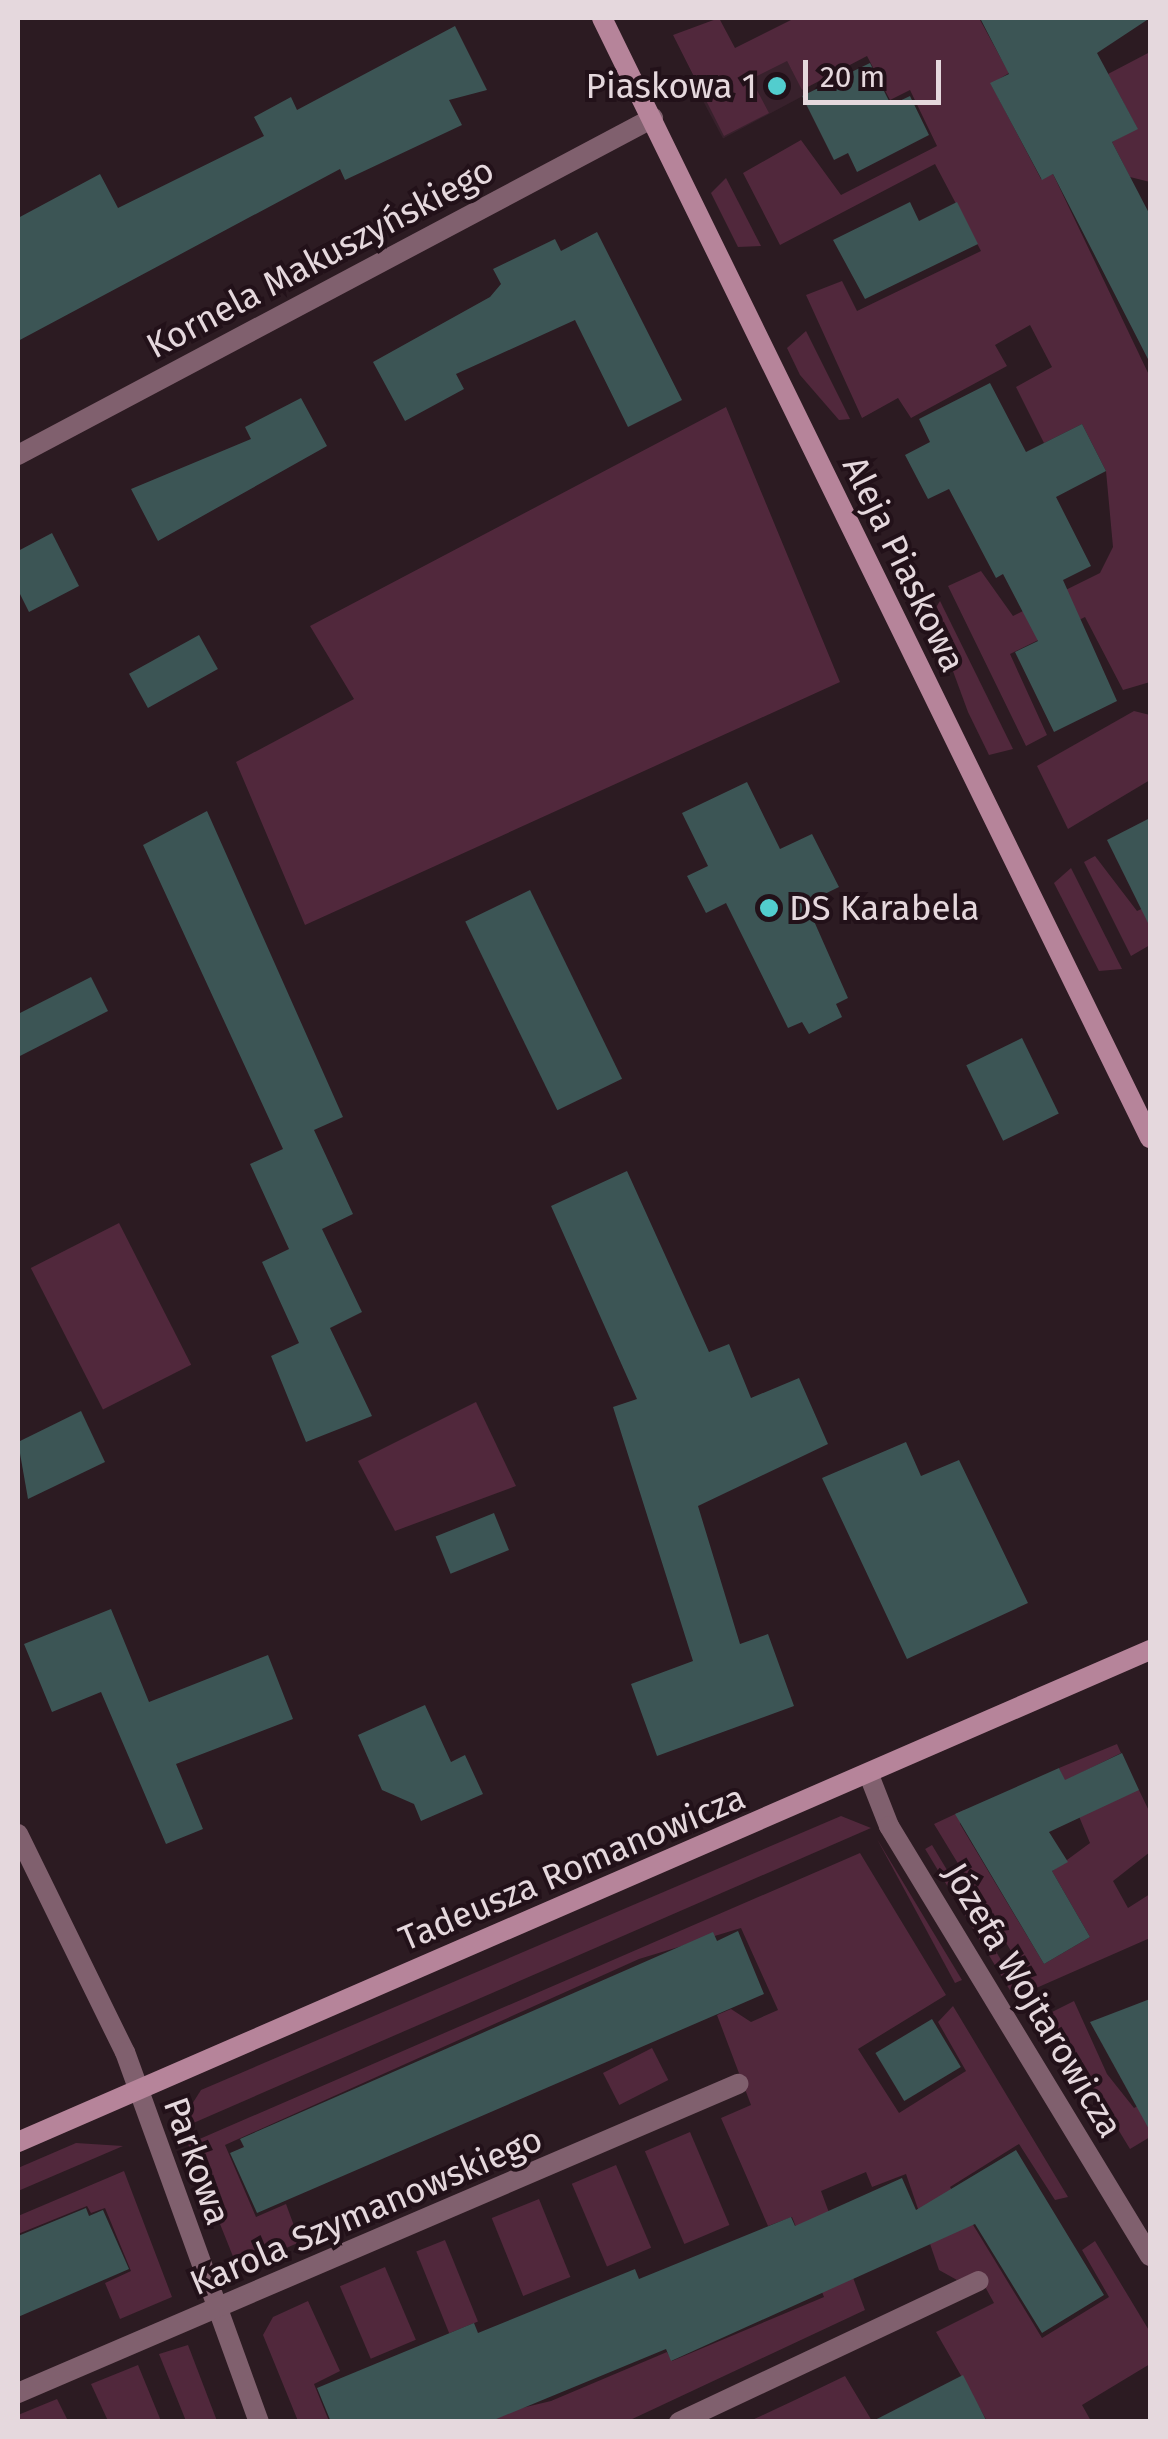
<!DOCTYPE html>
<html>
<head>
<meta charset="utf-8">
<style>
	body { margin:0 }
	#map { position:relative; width:1168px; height:2439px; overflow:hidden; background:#2c1b22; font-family:"Fira Sans",sans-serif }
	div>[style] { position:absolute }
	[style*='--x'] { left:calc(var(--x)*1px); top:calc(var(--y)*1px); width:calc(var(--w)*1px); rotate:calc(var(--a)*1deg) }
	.built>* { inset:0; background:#38212c; transform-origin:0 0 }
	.green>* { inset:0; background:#51283c; transform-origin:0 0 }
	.building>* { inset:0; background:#3c5555; transform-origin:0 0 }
	.street>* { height:20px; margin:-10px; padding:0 10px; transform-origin:10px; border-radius:10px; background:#80606e }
	.secondary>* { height:20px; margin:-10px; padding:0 10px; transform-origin:10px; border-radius:10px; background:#b6849a }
	.dots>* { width:28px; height:28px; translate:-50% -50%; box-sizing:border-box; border:5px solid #221119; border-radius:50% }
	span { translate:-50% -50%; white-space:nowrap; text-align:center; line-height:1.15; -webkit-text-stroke:8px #221119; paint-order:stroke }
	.poi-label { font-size:35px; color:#e5d8dd }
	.right { translate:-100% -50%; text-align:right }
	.left { translate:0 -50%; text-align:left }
	.street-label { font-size:35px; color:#e5d8dd }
	.frame { position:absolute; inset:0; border:20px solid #e5d8dd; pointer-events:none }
	.scale { position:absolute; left:803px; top:60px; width:138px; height:45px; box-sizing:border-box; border:5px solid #e5d8dd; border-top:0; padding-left:12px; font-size:30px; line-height:35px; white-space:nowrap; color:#e5d8dd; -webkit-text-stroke:8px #221119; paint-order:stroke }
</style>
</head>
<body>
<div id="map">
	<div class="built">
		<i style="left:784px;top:55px;width:45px;height:93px;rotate:62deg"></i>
	</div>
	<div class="green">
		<i style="clip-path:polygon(719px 18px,735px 48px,795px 18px,979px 18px,1009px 73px,991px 84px,1041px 179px,1053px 174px,1150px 377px,1150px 682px,1123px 690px,1085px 617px,1010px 654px,1047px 735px,1026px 746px,948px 586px,981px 571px,1013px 616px,1100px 573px,1113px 547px,1106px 471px,1082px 424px,1044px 443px,1016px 387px,1052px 367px,1030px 325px,995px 345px,1007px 366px,911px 418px,898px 398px,862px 418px,806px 295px,842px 281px,857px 311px,981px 251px,935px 164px,780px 245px,743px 173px,801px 140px,841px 195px,937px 146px,910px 90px,890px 100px,867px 56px,802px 90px,787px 61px,751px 79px,769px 113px,724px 136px,673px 35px)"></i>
		<i style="clip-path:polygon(1150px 52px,1150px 182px,1130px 177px,1112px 142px,1137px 128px,1108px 74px)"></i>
		<i style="clip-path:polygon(726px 178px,761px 246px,738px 247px,711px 193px)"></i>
		<i style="clip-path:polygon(806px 331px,850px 419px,839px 420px,800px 375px,787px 348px)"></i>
		<i style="clip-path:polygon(726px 407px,840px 682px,305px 925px,236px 762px,354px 699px,310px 626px)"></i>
		<i style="clip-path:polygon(940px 601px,1013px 749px,989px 755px,968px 712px,932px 614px)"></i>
		<i style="clip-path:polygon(1134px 711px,1150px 715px,1150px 780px,1068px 829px,1037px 766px)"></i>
		<i style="clip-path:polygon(1095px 856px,1137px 911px,1150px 905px,1150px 945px,1131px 956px,1084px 862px)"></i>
		<i style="clip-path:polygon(1071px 868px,1122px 969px,1099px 971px,1054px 883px)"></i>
		<i style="left:119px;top:1223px;width:159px;height:99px;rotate:63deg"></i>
		<i style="clip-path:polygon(476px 1402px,516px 1486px,395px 1531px,358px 1461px)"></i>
		<i style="clip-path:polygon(1117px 1744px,1121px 1753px,1083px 1772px,1139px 1790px,1150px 1813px,1150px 1852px,1113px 1881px,1128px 1908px,1150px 1894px,1150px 1938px,1034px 1989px,934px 1824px,964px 1810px,960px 1824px,1044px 1964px,1090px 1937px,1052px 1871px,1090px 1843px,1059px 1768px)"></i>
		<i style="clip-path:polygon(841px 1816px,871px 1828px,175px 2131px,201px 2090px)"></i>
		<i style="clip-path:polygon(877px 1839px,962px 1980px,955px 1983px)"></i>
		<i style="left:932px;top:1845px;width:172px;height:8px;rotate:59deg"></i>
		<i style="clip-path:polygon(860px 1853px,946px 1995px,858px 2049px,899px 2113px,966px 2071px,938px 2022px,953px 2006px,1068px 2197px,1055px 2200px,1019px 2144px,950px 2187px,1042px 2338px,1109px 2297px,1082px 2250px,1095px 2241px,1150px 2332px,1150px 2364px,1082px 2405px,1091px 2421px,987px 2421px,936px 2332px,994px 2303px,977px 2272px,957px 2280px,939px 2270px,906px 2174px,872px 2187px,866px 2172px,821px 2191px,865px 2310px,628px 2421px,467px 2421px,551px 2401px,667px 2352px,672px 2361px,824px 2297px,792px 2217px,768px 2226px,721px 2118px,751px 2105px,717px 2015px,731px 2009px,751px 2022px,778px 2010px,741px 1928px,639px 1959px,225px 2145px,256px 2217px,286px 2204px,300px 2242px,238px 2269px,188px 2144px)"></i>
		<i style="clip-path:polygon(1074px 2001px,1107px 2074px,1134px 2108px,1150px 2100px,1150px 2137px,1130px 2149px,1048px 2014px)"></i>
		<i style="left:652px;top:2048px;width:36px;height:55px;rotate:63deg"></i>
		<i style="left:690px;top:2132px;width:101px;height:49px;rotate:67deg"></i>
		<i style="clip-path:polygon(76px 2143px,123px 2146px,18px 2191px,18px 2168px)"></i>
		<i style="left:616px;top:2165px;width:90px;height:48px;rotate:67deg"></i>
		<i style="clip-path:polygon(124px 2171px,172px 2297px,120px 2319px,105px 2283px,131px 2271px,105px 2208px,91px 2213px,87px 2206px,18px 2234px,18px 2216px)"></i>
		<i style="left:539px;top:2199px;width:84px;height:51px;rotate:68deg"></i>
		<i style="left:445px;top:2240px;width:88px;height:31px;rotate:68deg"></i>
		<i style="left:385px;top:2267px;width:79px;height:49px;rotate:67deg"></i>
		<i style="clip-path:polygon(308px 2301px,340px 2371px,314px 2384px,329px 2421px,298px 2421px,263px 2335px,273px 2317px)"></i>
		<i style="clip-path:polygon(188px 2345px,217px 2421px,186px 2421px,159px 2354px)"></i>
		<i style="clip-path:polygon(138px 2365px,161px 2421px,108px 2421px,91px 2384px)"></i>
		<i style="clip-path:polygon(845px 2376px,872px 2421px,750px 2421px,795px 2400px)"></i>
		<i style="clip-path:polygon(57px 2399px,68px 2421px,18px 2421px,18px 2415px)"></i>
	</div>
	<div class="building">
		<i style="clip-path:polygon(980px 18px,1150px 18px,1097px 53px,1138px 129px,1112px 142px,1150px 215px,1150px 363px,1053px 174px,1042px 180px,990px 83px,1009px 74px)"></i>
		<i style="clip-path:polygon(455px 26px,487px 90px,449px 100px,462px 125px,345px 180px,340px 169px,18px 341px,18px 218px,100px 174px,118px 208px,264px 136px,254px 117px,291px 97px,297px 110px)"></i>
		<i style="clip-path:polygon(870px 63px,891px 105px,910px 96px,929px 135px,857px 172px,848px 153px,834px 160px,802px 96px)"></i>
		<i style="clip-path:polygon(910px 202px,919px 221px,957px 202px,978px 244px,865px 299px,833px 240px)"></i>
		<i style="clip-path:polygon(597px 232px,682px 400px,628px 427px,575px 320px,456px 374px,464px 389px,405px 421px,373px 362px,490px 297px,501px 284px,493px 269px,555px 239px,561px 251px)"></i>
		<i style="clip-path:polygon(990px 383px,1026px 452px,1082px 424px,1106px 471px,1056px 497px,1091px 566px,1063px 580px,1117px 701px,1054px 732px,1015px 652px,1038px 641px,1003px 574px,996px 578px,949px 489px,928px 499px,905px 455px,930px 442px,919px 419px)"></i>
		<i style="clip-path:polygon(301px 398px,327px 446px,158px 541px,131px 489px,251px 439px,245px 427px)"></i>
		<i style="clip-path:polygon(52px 533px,79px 586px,29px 612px,18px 590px,18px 551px)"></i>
		<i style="left:199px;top:635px;width:39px;height:80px;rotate:61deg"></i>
		<i style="clip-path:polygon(747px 782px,780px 849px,812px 834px,839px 887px,806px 903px,848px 998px,836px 1004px,842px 1017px,809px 1034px,802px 1022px,788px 1028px,726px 903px,706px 913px,687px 876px,708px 866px,682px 813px)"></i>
		<i style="clip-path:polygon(207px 811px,343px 1117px,314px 1130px,353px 1214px,322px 1229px,362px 1312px,330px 1328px,372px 1416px,306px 1442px,271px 1356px,299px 1343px,262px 1262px,289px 1249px,250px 1164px,283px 1149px,143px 845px)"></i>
		<i style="clip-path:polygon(1150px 818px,1150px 927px,1107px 840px)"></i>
		<i style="left:530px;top:890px;width:210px;height:72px;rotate:64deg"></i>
		<i style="clip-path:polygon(91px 977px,108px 1011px,18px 1057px,18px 1014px)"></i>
		<i style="left:1022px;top:1038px;width:84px;height:62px;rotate:64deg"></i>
		<i style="clip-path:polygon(627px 1171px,709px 1352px,729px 1344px,751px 1398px,799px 1378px,828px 1444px,698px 1506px,740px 1644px,768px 1634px,794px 1706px,657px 1756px,631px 1684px,693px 1661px,613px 1407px,637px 1399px,551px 1206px)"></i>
		<i style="clip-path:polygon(81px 1411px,105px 1462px,28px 1499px,18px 1442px)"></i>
		<i style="clip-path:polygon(906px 1442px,921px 1476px,959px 1460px,1028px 1603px,907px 1659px,822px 1478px)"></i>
		<i style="left:494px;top:1513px;width:40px;height:63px;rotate:68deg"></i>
		<i style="clip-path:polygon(111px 1609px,149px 1702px,268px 1655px,293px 1719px,176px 1764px,203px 1829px,166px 1844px,101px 1692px,52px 1712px,24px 1644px)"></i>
		<i style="clip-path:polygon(425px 1705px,451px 1762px,465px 1755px,483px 1794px,421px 1821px,414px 1804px,382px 1790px,358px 1735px)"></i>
		<i style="clip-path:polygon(1122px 1753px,1139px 1790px,1049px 1832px,1068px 1862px,1052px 1871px,1090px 1937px,1044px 1964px,955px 1814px,1059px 1768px,1065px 1780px)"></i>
		<i style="clip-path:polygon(738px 1931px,764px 1994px,257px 2213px,230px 2153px,244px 2147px,240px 2139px,713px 1932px,717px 1941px)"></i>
		<i style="clip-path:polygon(1150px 1999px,1150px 2131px,1090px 2022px)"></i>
		<i style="left:932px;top:2019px;width:56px;height:66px;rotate:59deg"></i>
		<i style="clip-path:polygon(1016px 2150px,1104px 2295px,1042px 2333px,975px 2224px,671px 2361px,666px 2349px,489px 2422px,331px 2422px,317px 2388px,474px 2323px,478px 2333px,635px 2269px,639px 2279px,791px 2217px,795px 2226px,902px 2178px,916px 2210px)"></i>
		<i style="clip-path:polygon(86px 2208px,89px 2216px,103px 2210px,129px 2269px,18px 2317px,18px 2236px)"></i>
		<i style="clip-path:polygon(963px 2375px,987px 2422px,871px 2422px)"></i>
	</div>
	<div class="street">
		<i style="--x:18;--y:455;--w:719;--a:-27.96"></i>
		<i style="--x:869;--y:1775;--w:55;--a:68.6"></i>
		<i style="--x:889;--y:1826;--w:503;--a:58.74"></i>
		<i style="--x:18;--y:1834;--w:243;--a:63.9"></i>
		<i style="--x:125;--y:2052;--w:394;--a:70.1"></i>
		<i style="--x:18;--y:2393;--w:784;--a:-23.23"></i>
		<i style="--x:679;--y:2422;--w:331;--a:-25.2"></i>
	</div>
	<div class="secondary">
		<i style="--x:602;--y:18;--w:1247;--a:63.93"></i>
		<i style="--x:18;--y:2142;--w:1234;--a:-23.49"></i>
	</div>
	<div class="dots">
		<i style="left:777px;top:86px;background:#52cdce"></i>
		<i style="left:769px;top:908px;background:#52cdce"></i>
	</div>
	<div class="poi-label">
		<span class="right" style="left:757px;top:86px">Piaskowa 1</span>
		<span class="left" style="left:789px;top:908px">DS Karabela</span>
	</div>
	<div class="street-label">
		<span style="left:320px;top:258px;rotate:-28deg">Kornela Makuszyńskiego</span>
		<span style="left:904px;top:564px;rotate:64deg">Aleja Piaskowa</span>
		<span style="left:572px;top:1868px;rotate:-23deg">Tadeusza Romanowicza</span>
		<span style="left:1033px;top:2000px;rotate:59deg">Józefa Wojtarowicza</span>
		<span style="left:197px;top:2161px;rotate:70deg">Parkowa</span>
		<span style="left:366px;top:2211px;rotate:-23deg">Karola Szymanowskiego</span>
	</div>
	<div class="frame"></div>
	<div class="scale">20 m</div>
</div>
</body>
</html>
